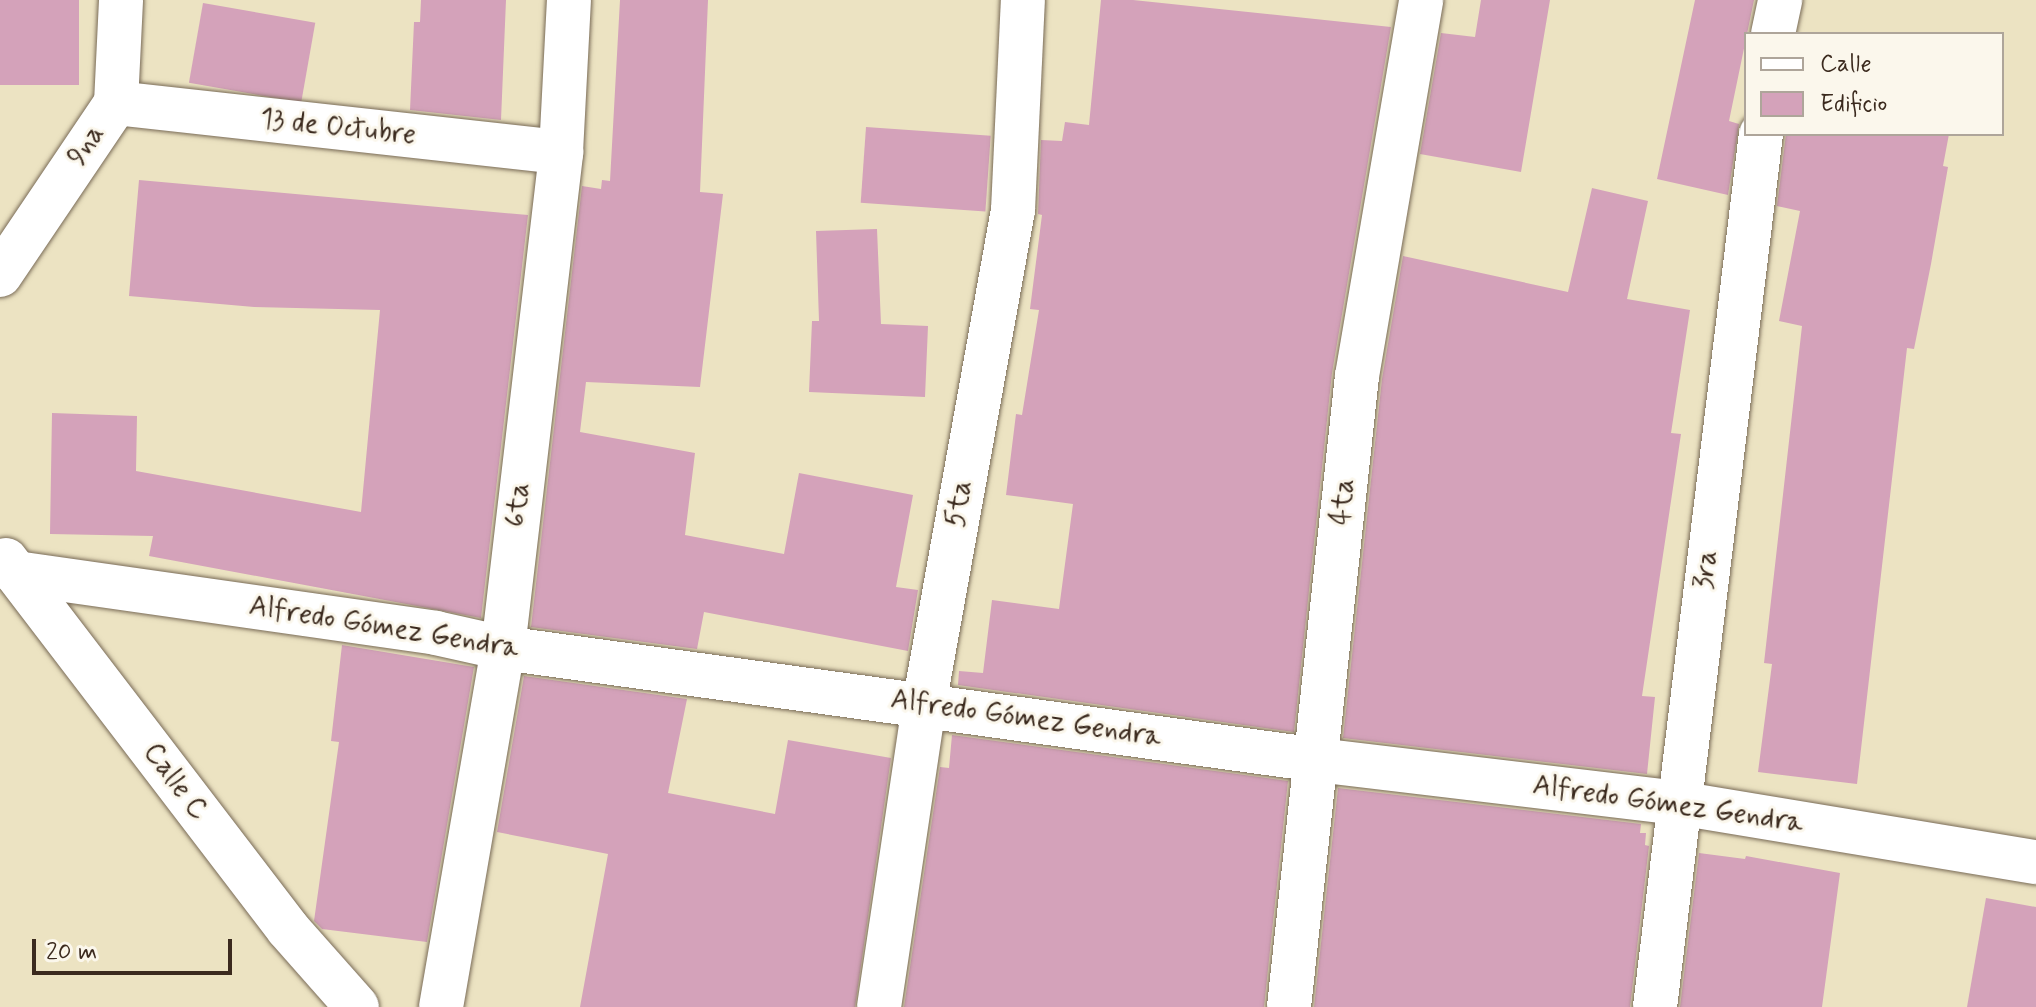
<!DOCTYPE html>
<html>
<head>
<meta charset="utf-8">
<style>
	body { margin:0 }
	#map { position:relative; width:2036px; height:1007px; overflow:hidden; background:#ece3c2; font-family:Mynerve,sans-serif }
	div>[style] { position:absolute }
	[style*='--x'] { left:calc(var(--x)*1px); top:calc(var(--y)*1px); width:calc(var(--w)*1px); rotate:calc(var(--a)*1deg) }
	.building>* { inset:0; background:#d4a2ba; transform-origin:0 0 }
	.roads { filter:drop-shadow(0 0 2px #796b57) drop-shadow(0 0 2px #796b57) }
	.minor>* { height:44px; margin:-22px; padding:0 22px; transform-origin:22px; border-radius:22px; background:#fff }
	span { translate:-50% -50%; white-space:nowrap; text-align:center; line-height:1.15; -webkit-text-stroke:6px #fbf7ec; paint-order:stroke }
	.street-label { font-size:28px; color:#3b2a1e }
	.legend { position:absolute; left:1744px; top:32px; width:260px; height:104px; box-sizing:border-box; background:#fbf7ec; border:2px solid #aea59a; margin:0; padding:10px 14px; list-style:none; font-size:24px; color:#3b2a1e }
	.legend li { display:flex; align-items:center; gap:16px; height:40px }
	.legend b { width:40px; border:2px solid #aea59a }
	.scale { position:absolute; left:32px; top:939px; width:200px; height:36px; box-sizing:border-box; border:4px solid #3b2a1e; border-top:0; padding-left:10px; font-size:24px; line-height:28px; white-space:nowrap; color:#3b2a1e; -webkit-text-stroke:6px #fbf7ec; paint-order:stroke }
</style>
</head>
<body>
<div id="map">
	<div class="building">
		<i style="left:0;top:0;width:79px;height:85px"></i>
		<i style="clip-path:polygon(421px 0,506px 0,501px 120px,410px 110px,414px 22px,420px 22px)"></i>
		<i style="clip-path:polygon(620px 0,708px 0,700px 192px,723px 194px,700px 387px,586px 382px,580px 432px,695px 453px,685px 535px,784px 554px,799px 473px,913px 495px,896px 587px,918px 590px,908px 651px,704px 612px,697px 649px,531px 627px,582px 186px,601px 189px,602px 180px,610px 181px)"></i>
		<i style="clip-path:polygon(1101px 0,1133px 0,1391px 27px,1332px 373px,1294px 732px,958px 685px,959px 671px,983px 673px,992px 600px,1059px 609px,1073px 504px,1006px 495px,1016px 414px,1022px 415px,1039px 310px,1030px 309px,1042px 215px,1038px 214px,1041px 140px,1062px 141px,1065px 122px,1089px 125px)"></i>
		<i style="clip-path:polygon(1481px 0,1550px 0,1521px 172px,1420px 154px,1441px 33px,1475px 37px)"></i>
		<i style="clip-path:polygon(1695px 0,1754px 0,1729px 121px,1739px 124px,1728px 195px,1657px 179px)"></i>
		<i style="left:203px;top:3px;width:114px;height:81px;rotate:10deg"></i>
		<i style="left:866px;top:127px;width:125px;height:76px;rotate:4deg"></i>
		<i style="clip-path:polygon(1786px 134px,1949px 134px,1943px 166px,1948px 167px,1931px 264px,1914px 349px,1907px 348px,1857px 784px,1758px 772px,1772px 664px,1764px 663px,1802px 326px,1779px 321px,1800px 211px,1777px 206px)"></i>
		<i style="clip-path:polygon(139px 180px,528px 215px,481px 618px,149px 556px,153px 536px,50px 534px,52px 413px,137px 416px,136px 471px,361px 512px,380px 310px,254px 307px,129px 296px)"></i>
		<i style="clip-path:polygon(1592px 188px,1648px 201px,1627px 299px,1690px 310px,1671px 433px,1681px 434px,1642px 696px,1655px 697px,1647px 774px,1343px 738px,1382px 379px,1403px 256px,1568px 292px)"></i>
		<i style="clip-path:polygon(877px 229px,881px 324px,928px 326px,925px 397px,809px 392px,812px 321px,819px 321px,816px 231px)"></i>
		<i style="clip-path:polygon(342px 645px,474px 667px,427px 942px,322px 929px,314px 921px,339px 742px,331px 741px)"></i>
		<i style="clip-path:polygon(524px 676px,687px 699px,668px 793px,775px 814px,788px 740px,891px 758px,855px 1007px,580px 1007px,608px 854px,497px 832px)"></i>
		<i style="clip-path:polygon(952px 735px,1288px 781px,1264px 1007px,904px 1007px,940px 767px,949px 768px)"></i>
		<i style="clip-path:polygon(1338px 788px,1641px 824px,1640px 833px,1646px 833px,1645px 845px,1649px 846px,1630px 1007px,1314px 1007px)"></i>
		<i style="clip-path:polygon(1699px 853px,1745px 859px,1746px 856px,1840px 873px,1822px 1007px,1680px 1007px)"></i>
		<i style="clip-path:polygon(1986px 898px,2036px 907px,2036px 1007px,1967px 1007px)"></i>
	</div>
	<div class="roads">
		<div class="minor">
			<i style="--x:1773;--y:34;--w:35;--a:-78"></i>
			<i style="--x:116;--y:103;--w:448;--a:6.3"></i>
			<i style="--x:0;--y:275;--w:207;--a:-56"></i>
			<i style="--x:116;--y:103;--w:103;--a:-87.2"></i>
			<i style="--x:6;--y:560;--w:464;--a:52.6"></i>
			<i style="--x:288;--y:929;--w:104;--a:48.5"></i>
			<i style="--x:16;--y:573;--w:424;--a:8.1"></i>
			<i style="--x:436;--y:633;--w:69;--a:12.6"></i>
			<i style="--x:503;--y:648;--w:822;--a:7.83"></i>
			<i style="--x:1317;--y:760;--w:364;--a:6.8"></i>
			<i style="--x:1678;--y:803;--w:363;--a:9.4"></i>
			<i style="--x:441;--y:1007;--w:364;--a:-80.2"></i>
			<i style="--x:503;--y:648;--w:499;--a:-83.3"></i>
			<i style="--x:561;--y:152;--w:152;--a:-87"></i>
			<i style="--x:879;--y:1007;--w:305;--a:-81.5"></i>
			<i style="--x:924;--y:705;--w:503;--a:-79.81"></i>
			<i style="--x:1013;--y:210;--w:210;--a:-87.3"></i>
			<i style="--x:1289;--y:1007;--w:635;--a:-83.85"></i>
			<i style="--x:1357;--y:376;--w:381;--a:-80.3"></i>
			<i style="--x:1655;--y:1007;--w:879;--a:-83.08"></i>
		</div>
	</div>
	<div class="street-label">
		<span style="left:338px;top:128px;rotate:6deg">13 de Octubre</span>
		<span style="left:87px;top:146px;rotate:-56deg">9na</span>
		<span style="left:1344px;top:502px;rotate:-84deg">4ta</span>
		<span style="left:960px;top:504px;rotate:-80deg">5ta</span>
		<span style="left:519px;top:505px;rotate:-83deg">6ta</span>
		<span style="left:1707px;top:570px;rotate:-83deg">3ra</span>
		<span style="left:384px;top:628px;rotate:9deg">Alfredo Gómez Gendra</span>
		<span style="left:1026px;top:719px;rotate:8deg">Alfredo Gómez Gendra</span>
		<span style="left:175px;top:782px;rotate:53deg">Calle C</span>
		<span style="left:1668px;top:805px;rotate:8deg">Alfredo Gómez Gendra</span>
	</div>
	<ul class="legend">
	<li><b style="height:10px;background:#fff"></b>Calle</li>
	<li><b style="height:22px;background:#d4a2ba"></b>Edificio</li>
	</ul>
	<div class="scale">20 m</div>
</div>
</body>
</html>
